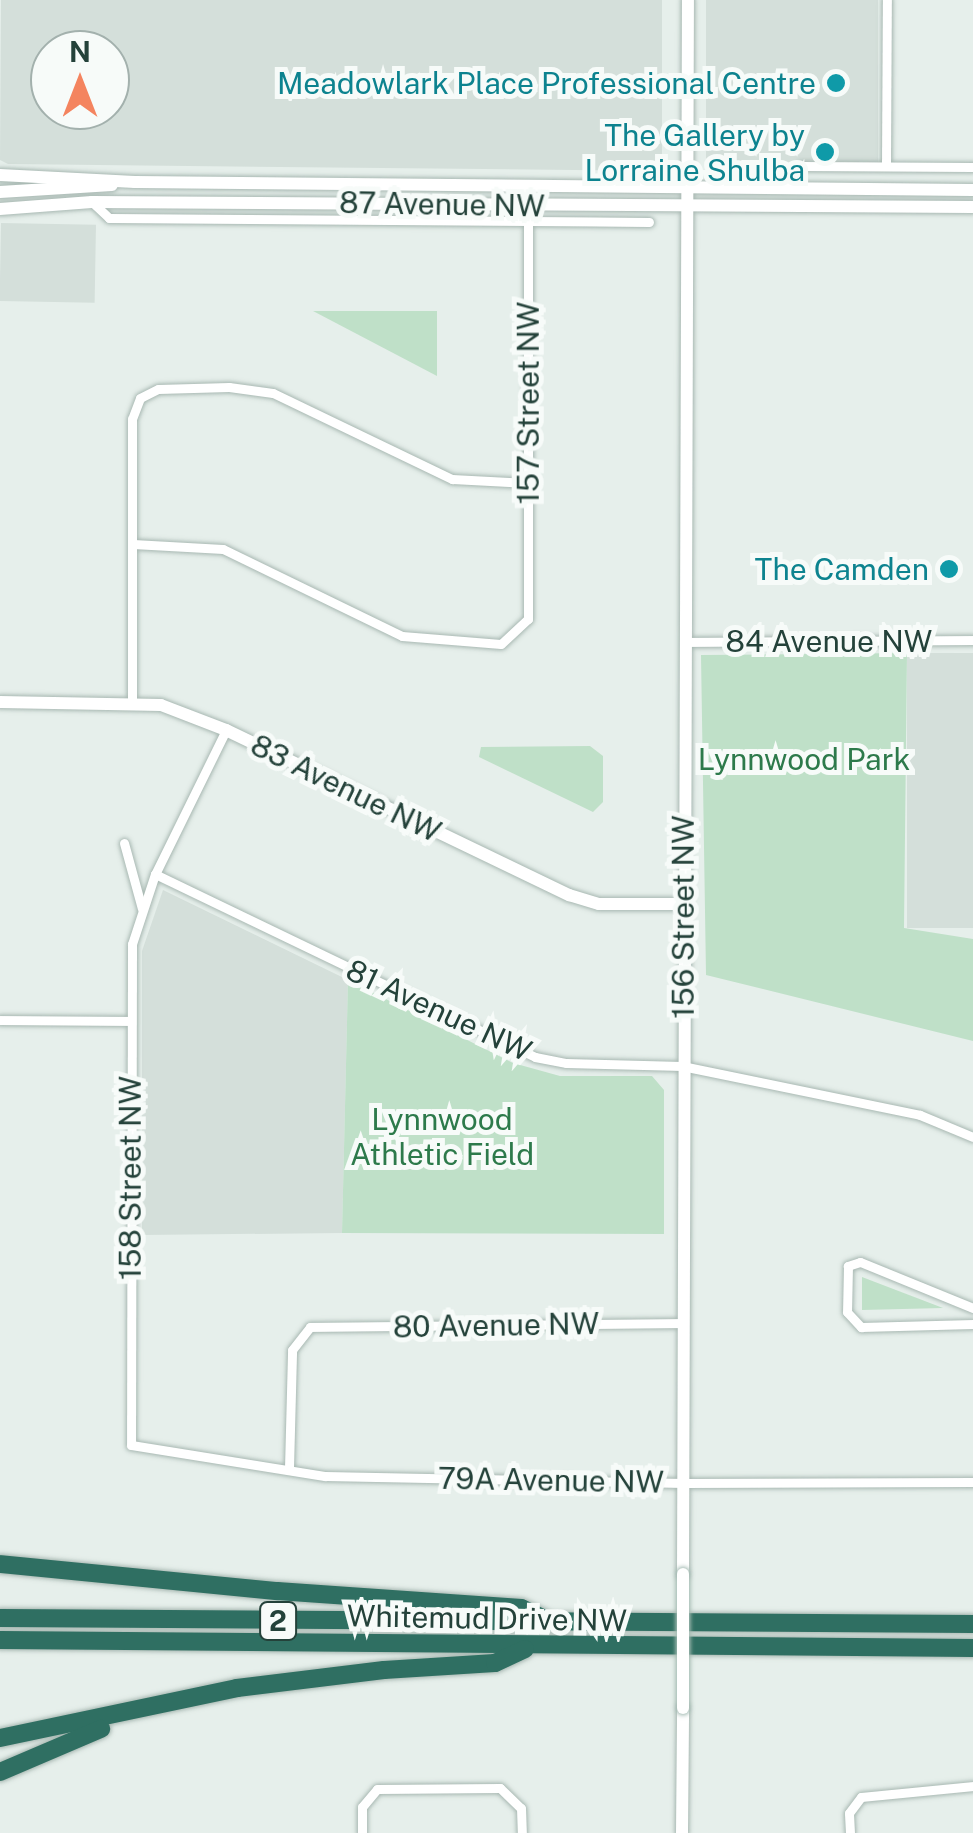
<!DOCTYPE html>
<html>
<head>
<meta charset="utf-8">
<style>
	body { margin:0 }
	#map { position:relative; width:973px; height:1833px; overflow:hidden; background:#e6efeb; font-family:"Public Sans",sans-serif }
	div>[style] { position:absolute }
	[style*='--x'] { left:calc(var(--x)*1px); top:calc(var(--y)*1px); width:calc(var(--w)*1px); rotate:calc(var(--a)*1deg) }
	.built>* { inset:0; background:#d4dfda; transform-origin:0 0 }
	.green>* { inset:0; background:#bfe0c8 }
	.roads { filter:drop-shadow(0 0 2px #a8b8b2) drop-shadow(0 0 2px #a8b8b2) }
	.street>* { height:9px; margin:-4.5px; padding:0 4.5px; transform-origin:4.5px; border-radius:4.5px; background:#fff }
	.secondary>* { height:12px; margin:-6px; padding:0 6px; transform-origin:6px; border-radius:6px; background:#fff }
	.highway>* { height:18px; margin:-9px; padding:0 9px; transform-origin:9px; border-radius:9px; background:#2f6f62 }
	.bridges { filter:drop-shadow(0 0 2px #a4bbb3) drop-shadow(0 0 2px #a4bbb3) }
	.secondary-bridge>* { height:12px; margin:-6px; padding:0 6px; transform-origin:6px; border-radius:6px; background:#fff }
	.dots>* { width:28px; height:28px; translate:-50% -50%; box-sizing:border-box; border:5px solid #f7fbf9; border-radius:50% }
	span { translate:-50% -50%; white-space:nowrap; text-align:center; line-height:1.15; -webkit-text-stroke:10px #f7fbf9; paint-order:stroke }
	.shield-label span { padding:2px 8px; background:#f7fbf9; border:2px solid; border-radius:8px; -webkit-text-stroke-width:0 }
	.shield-label { font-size:28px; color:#24423a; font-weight:700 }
	.culture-label { font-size:30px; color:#0d838f }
	.right { translate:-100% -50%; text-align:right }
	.street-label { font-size:30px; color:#24423a }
	.park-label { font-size:30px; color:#2d7a4b }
	.north { position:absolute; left:30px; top:30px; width:100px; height:100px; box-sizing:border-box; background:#f7fbf9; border:2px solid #a3b1ad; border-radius:50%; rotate:0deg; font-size:28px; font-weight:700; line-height:40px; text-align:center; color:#24423a }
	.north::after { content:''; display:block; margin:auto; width:35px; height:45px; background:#f4845f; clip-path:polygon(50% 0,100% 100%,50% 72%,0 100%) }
</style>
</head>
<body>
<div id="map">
	<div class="built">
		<i style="clip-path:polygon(evenodd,1px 0,662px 0,662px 171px,8px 164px,0 160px,1px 0,50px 50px,110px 50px,110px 110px,50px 110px,50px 50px)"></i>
		<i style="left:706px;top:0;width:172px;height:162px"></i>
		<i style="left:1px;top:223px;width:95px;height:78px;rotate:1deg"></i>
		<i style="left:907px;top:653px;width:66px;height:275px"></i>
		<i style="clip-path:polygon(163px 890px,348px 980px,342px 1233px,142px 1235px,142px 951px)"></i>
	</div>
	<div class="green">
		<i style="clip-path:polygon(313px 311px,437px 311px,437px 376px)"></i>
		<i style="clip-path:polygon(907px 653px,904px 928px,973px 939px,973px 1041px,706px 975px,701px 655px)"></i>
		<i style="clip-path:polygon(590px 746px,603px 756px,603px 802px,593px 812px,479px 757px,481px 747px)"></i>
		<i style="clip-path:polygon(348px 980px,513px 1063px,560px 1076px,652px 1076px,664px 1090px,664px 1234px,342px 1233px)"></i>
		<i style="clip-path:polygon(862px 1277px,943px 1308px,862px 1310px)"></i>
	</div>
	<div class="roads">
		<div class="street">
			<i style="--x:886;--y:166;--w:166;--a:-89.7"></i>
			<i style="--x:781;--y:186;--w:28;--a:-45"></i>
			<i style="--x:801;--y:166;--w:172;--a:0.3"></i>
			<i style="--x:92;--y:202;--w:23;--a:43"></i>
			<i style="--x:109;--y:218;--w:540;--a:0.42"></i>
			<i style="--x:133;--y:544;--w:90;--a:3.2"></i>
			<i style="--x:223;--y:549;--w:199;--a:25.9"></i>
			<i style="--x:402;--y:636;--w:99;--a:4.6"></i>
			<i style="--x:501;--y:644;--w:37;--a:-43"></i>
			<i style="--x:528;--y:619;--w:433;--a:-90"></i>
			<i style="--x:685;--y:642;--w:288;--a:-0.4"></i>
			<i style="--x:132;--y:703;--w:284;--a:-90"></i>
			<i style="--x:132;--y:419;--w:22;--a:-69"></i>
			<i style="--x:140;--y:398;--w:20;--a:-27"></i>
			<i style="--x:158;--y:389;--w:71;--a:-1.6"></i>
			<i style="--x:229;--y:387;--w:44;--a:7.8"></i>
			<i style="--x:273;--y:393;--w:199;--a:25.7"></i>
			<i style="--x:452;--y:479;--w:76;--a:3"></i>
			<i style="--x:226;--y:730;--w:161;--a:116.2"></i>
			<i style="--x:155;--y:874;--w:74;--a:108.2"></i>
			<i style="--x:132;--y:944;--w:501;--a:90.11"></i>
			<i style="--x:131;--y:1445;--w:196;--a:9.1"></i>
			<i style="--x:325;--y:1476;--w:359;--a:1.1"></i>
			<i style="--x:684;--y:1483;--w:289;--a:-0.2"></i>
			<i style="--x:124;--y:843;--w:68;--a:74.7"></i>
			<i style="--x:155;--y:874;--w:422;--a:25.7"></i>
			<i style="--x:535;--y:1057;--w:32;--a:11"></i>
			<i style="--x:566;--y:1063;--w:116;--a:1.5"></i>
			<i style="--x:682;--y:1066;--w:243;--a:11.6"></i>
			<i style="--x:920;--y:1115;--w:57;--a:22.5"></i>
			<i style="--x:0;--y:1020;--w:130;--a:0.4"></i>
			<i style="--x:973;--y:1308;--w:122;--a:-157.8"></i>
			<i style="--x:860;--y:1262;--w:13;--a:162"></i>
			<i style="--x:848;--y:1266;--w:46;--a:91.2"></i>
			<i style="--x:847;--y:1312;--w:21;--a:47"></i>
			<i style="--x:861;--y:1327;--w:112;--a:-1.5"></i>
			<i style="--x:289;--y:1468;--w:118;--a:-88.5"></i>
			<i style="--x:292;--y:1350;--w:29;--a:-52"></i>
			<i style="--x:310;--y:1327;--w:372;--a:-0.6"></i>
			<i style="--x:362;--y:1833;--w:26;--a:-90"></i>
			<i style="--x:362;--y:1807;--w:23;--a:-50"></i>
			<i style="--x:377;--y:1789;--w:123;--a:-0.5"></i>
			<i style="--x:500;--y:1788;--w:29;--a:44"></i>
			<i style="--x:521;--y:1808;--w:25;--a:88"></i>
			<i style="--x:850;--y:1833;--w:20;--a:-93"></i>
			<i style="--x:849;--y:1813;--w:20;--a:-53"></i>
			<i style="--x:861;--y:1797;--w:113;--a:-5.6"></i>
		</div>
		<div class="secondary">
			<i style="--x:0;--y:175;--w:135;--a:3"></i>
			<i style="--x:135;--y:182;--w:838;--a:0.55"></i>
			<i style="--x:0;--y:192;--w:112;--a:-3.6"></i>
			<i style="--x:0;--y:209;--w:92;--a:-4.4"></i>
			<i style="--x:92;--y:202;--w:881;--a:0.33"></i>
			<i style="--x:0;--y:702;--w:161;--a:1.1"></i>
			<i style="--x:161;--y:705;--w:70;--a:21"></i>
			<i style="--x:226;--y:730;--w:381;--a:25.7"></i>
			<i style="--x:569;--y:895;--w:31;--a:17"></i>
			<i style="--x:599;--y:904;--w:85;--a:0"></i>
			<i style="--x:683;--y:1574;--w:1574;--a:-89.82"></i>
			<i style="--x:682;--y:1833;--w:125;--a:-89.5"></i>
		</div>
		<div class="highway">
			<i style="--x:0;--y:1564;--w:278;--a:5.6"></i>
			<i style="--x:277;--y:1591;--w:245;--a:4"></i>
			<i style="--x:521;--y:1608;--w:33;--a:25"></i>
			<i style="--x:0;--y:1618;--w:973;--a:0.35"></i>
			<i style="--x:0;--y:1640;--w:973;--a:0.47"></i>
			<i style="--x:0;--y:1738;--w:242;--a:-11.9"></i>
			<i style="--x:237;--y:1688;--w:148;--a:-7"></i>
			<i style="--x:384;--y:1670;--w:111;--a:-3.6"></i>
			<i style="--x:495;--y:1663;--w:33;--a:-25"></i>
			<i style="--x:0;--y:1772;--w:110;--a:-23.1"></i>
		</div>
	</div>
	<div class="bridges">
		<div class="secondary-bridge">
			<i style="--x:683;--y:1574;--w:134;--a:90"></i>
		</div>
	</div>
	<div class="dots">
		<i style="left:836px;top:83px;background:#0f9aa8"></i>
		<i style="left:825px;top:152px;background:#0f9aa8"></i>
		<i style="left:949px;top:569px;background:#0f9aa8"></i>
	</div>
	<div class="shield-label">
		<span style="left:278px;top:1621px">2</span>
	</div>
	<div class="culture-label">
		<span class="right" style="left:816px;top:83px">Meadowlark Place Professional Centre</span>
		<span class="right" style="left:805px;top:152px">The Gallery by<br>Lorraine Shulba</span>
		<span class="right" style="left:929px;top:569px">The Camden</span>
	</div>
	<div class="street-label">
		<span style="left:442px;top:204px;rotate:1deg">87 Avenue NW</span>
		<span style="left:528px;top:403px;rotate:-90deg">157 Street NW</span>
		<span style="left:829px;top:641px">84 Avenue NW</span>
		<span style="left:346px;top:788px;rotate:26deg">83 Avenue NW</span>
		<span style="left:683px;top:917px;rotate:-90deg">156 Street NW</span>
		<span style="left:439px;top:1010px;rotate:25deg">81 Avenue NW</span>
		<span style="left:130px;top:1178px;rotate:-90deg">158 Street NW</span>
		<span style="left:496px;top:1325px;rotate:-1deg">80 Avenue NW</span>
		<span style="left:551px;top:1480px;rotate:1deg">79A Avenue NW</span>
		<span style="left:487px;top:1618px;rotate:1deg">Whitemud Drive NW</span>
	</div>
	<div class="park-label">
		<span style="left:804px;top:759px">Lynnwood Park</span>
		<span style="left:442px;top:1136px">Lynnwood<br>Athletic Field</span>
	</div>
	<div class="north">N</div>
</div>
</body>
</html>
